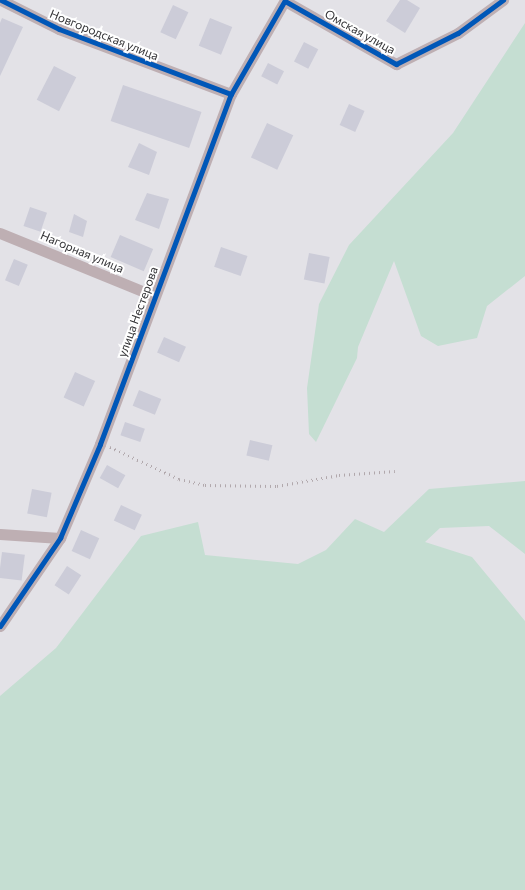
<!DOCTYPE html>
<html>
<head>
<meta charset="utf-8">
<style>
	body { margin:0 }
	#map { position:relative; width:525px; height:890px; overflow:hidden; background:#e3e2e7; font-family:Commissioner,sans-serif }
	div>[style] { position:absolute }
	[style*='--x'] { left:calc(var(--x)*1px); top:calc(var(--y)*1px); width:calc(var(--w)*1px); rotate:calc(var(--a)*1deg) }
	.green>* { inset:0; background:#c5ded2 }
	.building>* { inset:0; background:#ccccd8; transform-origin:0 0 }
	.path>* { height:2.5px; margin-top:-1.25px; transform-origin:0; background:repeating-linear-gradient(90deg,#b1a8ac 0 1px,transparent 0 5px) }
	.minor>* { height:11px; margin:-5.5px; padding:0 5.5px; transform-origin:5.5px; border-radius:5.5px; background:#beafb3 }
	.cycleway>* { height:5px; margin:-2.5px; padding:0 2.5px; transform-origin:2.5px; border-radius:2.5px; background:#0057b8 }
	span { translate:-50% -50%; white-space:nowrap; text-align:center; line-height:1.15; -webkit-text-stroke:4px #fff; paint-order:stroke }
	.street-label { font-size:12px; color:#323235 }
</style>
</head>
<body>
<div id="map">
	<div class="green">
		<i style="clip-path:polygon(525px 23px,525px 276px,487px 306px,477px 338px,438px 346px,421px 336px,394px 261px,358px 347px,357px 358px,316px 442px,309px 434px,307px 388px,319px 304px,349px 245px,453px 133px)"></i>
		<i style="clip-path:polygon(525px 481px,525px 554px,489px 526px,440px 528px,425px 542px,472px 557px,525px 621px,525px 890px,0 890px,0 696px,56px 648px,141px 536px,198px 522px,205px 555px,298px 564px,326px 550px,355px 519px,384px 532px,429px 489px)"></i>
	</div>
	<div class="building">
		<i style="clip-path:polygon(400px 0,407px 0,420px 8px,405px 33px,386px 21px)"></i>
		<i style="left:173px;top:5px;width:17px;height:30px;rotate:25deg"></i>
		<i style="clip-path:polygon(2px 18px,23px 27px,0 76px,0 23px)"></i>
		<i style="left:210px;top:18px;width:24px;height:30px;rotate:22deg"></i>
		<i style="left:304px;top:42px;width:16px;height:22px;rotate:27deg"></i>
		<i style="left:268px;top:63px;width:18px;height:15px;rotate:27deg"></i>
		<i style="left:54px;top:66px;width:25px;height:38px;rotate:27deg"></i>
		<i style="left:123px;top:85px;width:83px;height:38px;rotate:19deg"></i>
		<i style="left:349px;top:104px;width:17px;height:23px;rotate:24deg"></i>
		<i style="left:267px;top:123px;width:29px;height:38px;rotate:25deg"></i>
		<i style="clip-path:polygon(139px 143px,157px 152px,149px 175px,128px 167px)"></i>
		<i style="clip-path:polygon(147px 193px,169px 199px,159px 229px,135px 220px)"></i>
		<i style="left:30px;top:207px;width:18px;height:20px;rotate:19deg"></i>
		<i style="clip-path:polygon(74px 214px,87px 221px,83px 237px,69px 232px)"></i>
		<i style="left:120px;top:235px;width:36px;height:24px;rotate:23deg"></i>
		<i style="left:221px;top:247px;width:28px;height:21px;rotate:19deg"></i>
		<i style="left:309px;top:253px;width:21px;height:27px;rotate:11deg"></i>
		<i style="left:14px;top:259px;width:15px;height:23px;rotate:23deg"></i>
		<i style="left:164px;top:337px;width:24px;height:17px;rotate:24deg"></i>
		<i style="left:75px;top:372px;width:22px;height:28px;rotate:24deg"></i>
		<i style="left:139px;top:390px;width:24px;height:17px;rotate:22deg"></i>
		<i style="left:125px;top:422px;width:21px;height:14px;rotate:19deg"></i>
		<i style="left:250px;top:440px;width:23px;height:16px;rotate:13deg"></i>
		<i style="left:107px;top:465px;width:21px;height:15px;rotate:29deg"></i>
		<i style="left:32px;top:489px;width:20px;height:25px;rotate:11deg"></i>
		<i style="left:121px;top:505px;width:23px;height:17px;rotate:25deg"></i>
		<i style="left:81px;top:530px;width:20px;height:23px;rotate:24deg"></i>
		<i style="left:2px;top:552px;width:23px;height:26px;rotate:7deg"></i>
		<i style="left:67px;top:566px;width:17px;height:23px;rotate:33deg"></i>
	</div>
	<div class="path">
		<i style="--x:110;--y:447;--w:76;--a:24.9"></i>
		<i style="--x:179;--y:479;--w:27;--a:13"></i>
		<i style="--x:205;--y:485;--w:72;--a:0.8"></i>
		<i style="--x:277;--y:486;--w:63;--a:-10.1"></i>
		<i style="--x:339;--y:475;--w:56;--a:-4.1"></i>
	</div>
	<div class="minor">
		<i style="--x:1;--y:0;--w:65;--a:26.6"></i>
		<i style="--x:59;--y:29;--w:184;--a:20.7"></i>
		<i style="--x:285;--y:1;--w:128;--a:29.6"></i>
		<i style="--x:396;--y:64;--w:69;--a:-26.6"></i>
		<i style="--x:458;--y:33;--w:56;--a:-36.3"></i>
		<i style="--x:0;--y:233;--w:166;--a:22.2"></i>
		<i style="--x:0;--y:534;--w:60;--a:3.8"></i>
		<i style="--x:0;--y:626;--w:107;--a:-55.7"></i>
		<i style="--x:60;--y:538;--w:102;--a:-66.9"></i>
		<i style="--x:100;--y:444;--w:374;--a:-69.5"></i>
		<i style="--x:231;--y:94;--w:108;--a:-60.1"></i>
	</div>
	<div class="cycleway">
		<i style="--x:1;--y:0;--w:65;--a:26.6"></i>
		<i style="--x:59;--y:29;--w:184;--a:20.7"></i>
		<i style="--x:285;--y:1;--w:128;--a:29.6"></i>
		<i style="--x:396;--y:64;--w:69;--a:-26.6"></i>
		<i style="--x:458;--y:33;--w:56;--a:-36.3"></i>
		<i style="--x:0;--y:626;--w:107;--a:-55.7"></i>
		<i style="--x:60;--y:538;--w:102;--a:-66.9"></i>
		<i style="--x:100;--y:444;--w:374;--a:-69.5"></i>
		<i style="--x:231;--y:94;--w:108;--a:-60.1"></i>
	</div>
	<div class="street-label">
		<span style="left:360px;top:32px;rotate:29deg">Омская улица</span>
		<span style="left:104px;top:35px;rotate:22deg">Новгородская улица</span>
		<span style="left:82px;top:252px;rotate:23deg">Нагорная улица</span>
		<span style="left:138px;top:312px;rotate:-70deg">улица Нестерова</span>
	</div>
</div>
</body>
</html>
